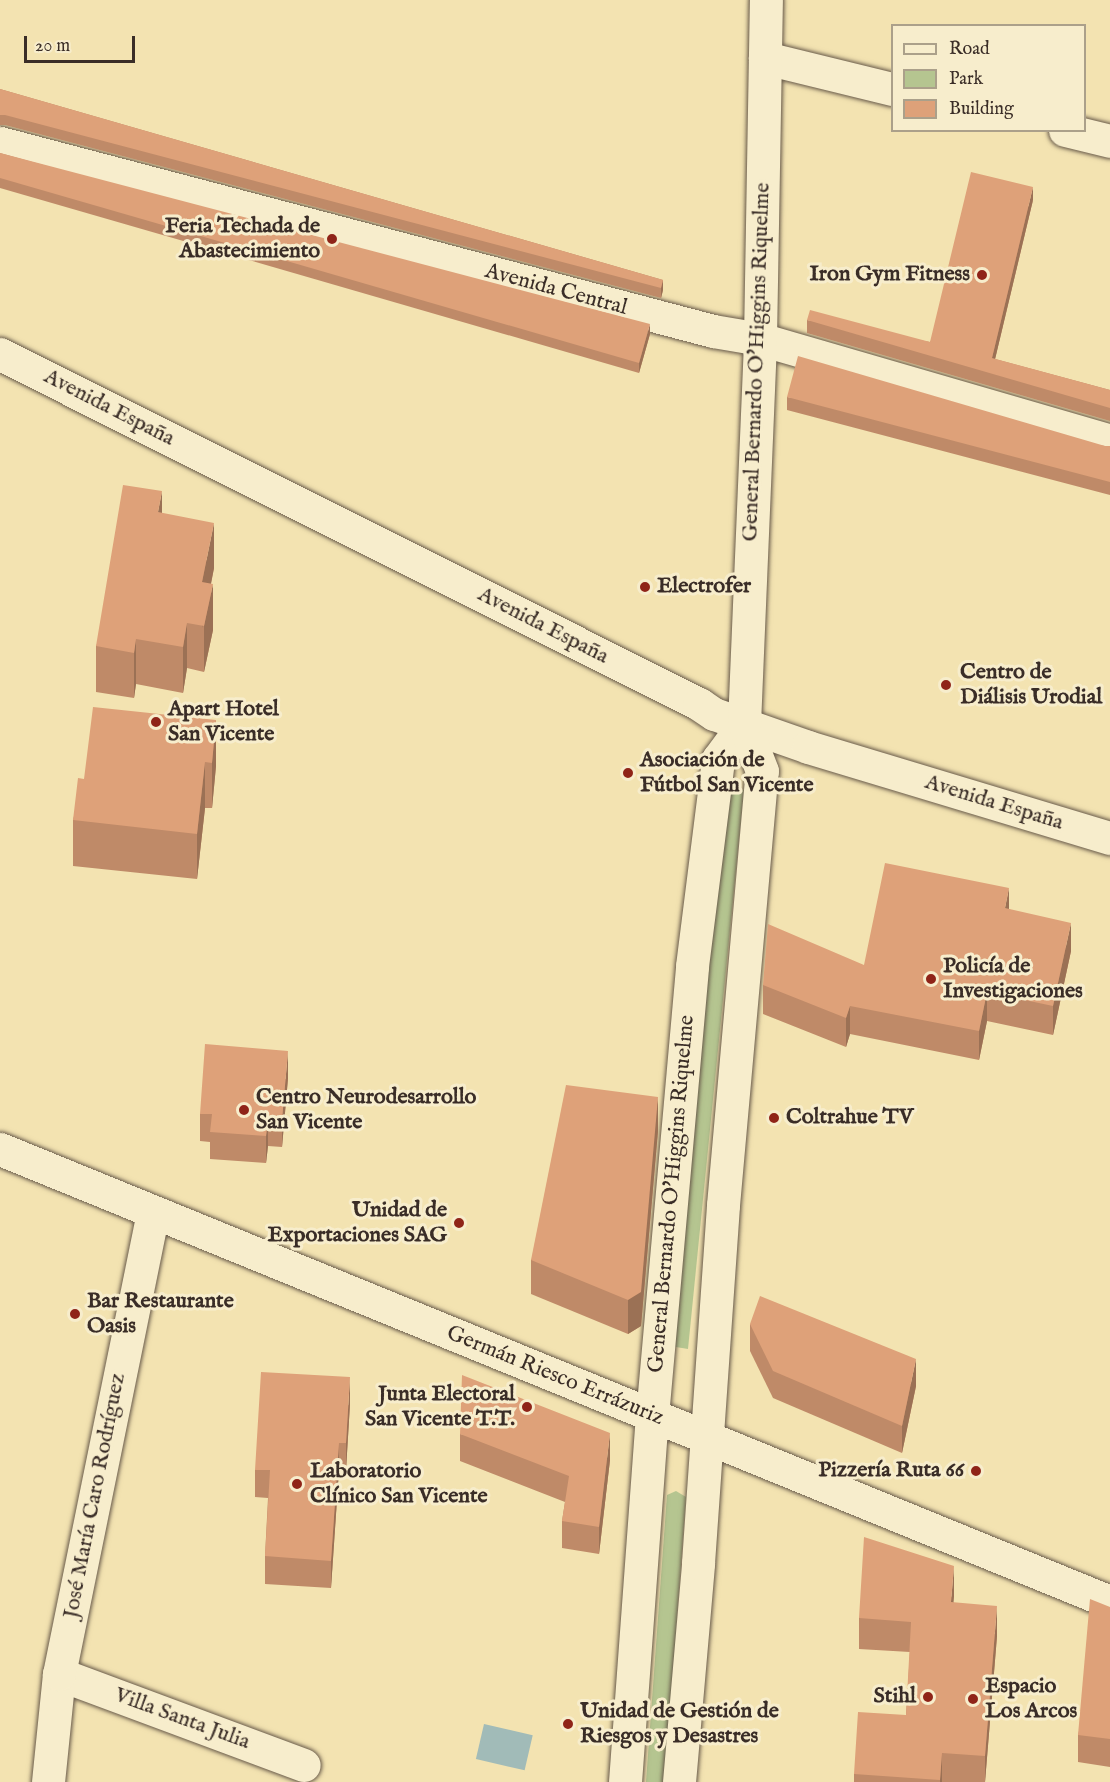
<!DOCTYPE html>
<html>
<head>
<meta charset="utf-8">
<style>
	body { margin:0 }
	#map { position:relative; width:1110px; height:1782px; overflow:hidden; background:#f3e3b1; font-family:"IM FELL English",serif }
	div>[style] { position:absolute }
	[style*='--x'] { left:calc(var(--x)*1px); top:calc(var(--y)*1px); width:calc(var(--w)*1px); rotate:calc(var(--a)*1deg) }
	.green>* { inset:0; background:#b5c590 }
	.water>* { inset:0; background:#a1bbb8; transform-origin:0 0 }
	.roads { filter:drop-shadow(0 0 2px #685a4a) drop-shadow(0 0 2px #685a4a) }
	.minor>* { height:33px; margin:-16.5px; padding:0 16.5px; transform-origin:16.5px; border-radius:16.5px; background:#f7edcc }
	.tertiary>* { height:33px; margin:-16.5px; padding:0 16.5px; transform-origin:16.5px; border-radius:16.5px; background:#f7edcc }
	.secondary>* { height:33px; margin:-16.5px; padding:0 16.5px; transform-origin:16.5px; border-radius:16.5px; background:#f7edcc }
	.wall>* { inset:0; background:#bf8a68 }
	.shaded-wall>* { inset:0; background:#9b7155 }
	.building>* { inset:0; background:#dea179 }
	.dots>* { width:16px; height:16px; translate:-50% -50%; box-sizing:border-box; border:3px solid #f7edcc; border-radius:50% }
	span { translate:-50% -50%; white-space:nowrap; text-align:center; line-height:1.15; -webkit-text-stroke:6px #f7edcc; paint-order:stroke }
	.poi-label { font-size:22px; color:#3a2d27; font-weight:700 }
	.right { translate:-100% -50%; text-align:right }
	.left { translate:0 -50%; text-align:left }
	.street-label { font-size:22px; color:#3a2d27 }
	.legend { position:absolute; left:891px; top:24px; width:195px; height:108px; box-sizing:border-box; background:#f7edcc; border:2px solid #aba08a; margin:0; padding:8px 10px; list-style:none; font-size:18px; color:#3a2d27 }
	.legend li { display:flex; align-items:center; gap:12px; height:30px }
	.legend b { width:30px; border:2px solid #aba08a }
	.scale { position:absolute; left:24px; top:36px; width:111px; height:27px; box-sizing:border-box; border:3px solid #3a2d27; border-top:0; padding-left:8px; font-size:18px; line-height:21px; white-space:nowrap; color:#3a2d27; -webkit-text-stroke:4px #f7edcc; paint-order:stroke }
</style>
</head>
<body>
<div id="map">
	<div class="green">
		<i style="clip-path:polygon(727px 790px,744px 790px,688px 1349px,670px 1346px,698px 1038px)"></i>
		<i style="clip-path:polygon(676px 1491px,686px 1497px,665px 1782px,646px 1782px,667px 1495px)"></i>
	</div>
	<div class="water">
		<i style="left:484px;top:1724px;width:50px;height:36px;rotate:13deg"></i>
	</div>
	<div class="roads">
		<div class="minor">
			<i style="--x:765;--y:58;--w:131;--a:13.7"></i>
			<i style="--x:1065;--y:130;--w:46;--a:13.7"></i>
			<i style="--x:0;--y:143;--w:737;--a:14.77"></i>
			<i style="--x:713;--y:331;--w:48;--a:9.7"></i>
			<i style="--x:760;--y:339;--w:365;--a:16.2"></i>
			<i style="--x:59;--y:1674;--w:261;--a:20.4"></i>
			<i style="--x:48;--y:1782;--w:109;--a:-84.2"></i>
			<i style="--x:59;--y:1674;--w:471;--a:-78.5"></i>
		</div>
		<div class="tertiary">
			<i style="--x:0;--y:354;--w:782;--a:26.6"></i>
			<i style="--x:699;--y:704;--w:18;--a:34"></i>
			<i style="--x:714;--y:714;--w:100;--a:19.3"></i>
			<i style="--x:808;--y:747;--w:315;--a:16.8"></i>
			<i style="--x:625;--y:1782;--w:367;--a:-85.8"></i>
			<i style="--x:652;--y:1416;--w:452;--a:-84.9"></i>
			<i style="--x:692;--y:966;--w:209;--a:-82.8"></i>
			<i style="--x:718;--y:759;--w:44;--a:-53.4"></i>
			<i style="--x:679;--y:1782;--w:220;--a:-85"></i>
			<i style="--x:698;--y:1563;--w:359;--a:-86"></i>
			<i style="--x:723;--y:1205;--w:436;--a:-84.9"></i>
			<i style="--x:762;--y:771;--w:50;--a:-111"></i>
			<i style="--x:744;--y:724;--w:385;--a:-87.6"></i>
			<i style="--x:760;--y:339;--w:339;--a:-89"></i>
		</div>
		<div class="secondary">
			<i style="--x:0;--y:1149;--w:1199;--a:22.2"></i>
		</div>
	</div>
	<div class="wall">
		<i style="clip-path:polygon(0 89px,663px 280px,663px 290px,661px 298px,5px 125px,0 125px)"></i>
		<i style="clip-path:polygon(0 153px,650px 334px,639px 373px,0 188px)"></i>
		<i style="clip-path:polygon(1033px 200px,995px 359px,1110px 390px,1110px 421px,807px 333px,807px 320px,930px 342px)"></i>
		<i style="clip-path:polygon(787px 397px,1105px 446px,1110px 446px,1110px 495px,787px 410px)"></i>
		<i style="clip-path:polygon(162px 513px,214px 568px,211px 584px,213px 630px,204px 672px,187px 668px,183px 693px,136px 684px,134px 698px,96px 692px,96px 646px)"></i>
		<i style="clip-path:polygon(216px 720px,216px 766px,212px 808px,205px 808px,197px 879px,73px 866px,73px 820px,84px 779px)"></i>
		<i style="clip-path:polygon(1009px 909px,1071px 951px,1053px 1035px,987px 1021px,979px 1060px,850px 1034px,846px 1047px,763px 1014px,763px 985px,864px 965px)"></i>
		<i style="clip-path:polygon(288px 1078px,282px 1147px,268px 1146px,266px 1163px,210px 1159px,210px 1142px,200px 1141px,200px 1114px)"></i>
		<i style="clip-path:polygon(658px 1131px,641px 1326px,628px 1334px,531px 1294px,531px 1260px)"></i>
		<i style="clip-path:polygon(750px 1324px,916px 1386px,902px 1453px,773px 1398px,750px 1351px)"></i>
		<i style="clip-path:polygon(350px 1404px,346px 1470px,339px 1470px,331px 1588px,265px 1584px,265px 1556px,268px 1498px,255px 1497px,255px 1470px)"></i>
		<i style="clip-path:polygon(460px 1434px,610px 1460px,599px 1554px,562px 1548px,562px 1521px,565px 1502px,460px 1461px)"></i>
		<i style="clip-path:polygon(954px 1596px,953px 1602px,997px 1636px,985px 1782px,854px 1782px,854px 1774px,906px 1715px,910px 1652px,859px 1649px,859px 1618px)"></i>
		<i style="clip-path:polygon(1110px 1607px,1110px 1767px,1078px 1762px,1078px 1735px)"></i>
	</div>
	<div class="shaded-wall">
		<i style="clip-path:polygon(1033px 187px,1033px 200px,992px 372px,992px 358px)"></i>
		<i style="clip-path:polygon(663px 280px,663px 290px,661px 298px,661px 288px)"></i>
		<i style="clip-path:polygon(650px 324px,650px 334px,639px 373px,639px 363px)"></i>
		<i style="clip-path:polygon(162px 491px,162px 537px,158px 512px)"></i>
		<i style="clip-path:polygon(214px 523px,214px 568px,202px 628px,202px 582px)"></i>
		<i style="clip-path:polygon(213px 584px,213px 630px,204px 672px,204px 626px)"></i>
		<i style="clip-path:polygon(187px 623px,187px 668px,183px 693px,183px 647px)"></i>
		<i style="clip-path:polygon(136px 639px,136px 684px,134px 698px,134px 653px)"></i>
		<i style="clip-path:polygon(216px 720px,216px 766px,212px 808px,212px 763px)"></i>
		<i style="clip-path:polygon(205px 762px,205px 808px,197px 879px,197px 834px)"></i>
		<i style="clip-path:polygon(1009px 888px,1009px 917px,1005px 908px)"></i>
		<i style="clip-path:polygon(1071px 923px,1071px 951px,1053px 1035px,1053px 1006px)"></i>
		<i style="clip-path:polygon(987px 992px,987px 1021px,979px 1060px,979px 1031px)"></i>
		<i style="clip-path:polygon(850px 1006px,850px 1034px,846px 1047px,846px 1018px)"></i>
		<i style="clip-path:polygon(288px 1051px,288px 1078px,282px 1147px,282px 1120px)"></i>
		<i style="clip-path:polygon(658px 1097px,658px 1131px,641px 1326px,628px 1334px,628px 1300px)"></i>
		<i style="clip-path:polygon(268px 1119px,268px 1146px,266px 1163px,266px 1136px)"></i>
		<i style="clip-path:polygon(916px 1359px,916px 1386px,902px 1453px,902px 1426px)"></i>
		<i style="clip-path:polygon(350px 1377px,350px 1404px,346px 1470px,346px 1443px)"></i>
		<i style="clip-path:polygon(610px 1433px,610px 1460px,599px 1554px,599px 1527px)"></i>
		<i style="clip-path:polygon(339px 1443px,339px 1470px,331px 1588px,331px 1561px)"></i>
		<i style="clip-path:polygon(954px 1566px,954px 1596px,951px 1633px,951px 1602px)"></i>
		<i style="clip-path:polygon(997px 1606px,997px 1636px,985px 1782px,985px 1756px)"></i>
		<i style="clip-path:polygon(942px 1753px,942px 1782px,940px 1782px,940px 1780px)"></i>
	</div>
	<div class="building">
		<i style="clip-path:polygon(0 89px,663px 280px,661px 288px,5px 115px,0 115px)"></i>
		<i style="clip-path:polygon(0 153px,650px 324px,639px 363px,0 178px)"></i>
		<i style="clip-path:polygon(971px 172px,1033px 187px,992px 358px,1110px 390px,1110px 408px,807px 320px,810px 310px,930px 342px)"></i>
		<i style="clip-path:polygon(798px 356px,1105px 446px,1110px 446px,1110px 482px,787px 397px)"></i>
		<i style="clip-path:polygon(123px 485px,162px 491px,158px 512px,214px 523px,202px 582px,213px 584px,204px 626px,187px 623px,183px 647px,136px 639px,134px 653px,96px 646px)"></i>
		<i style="clip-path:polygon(93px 707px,216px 720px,212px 763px,205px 762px,197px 834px,73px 820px,78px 778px,84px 779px)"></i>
		<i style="clip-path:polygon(885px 863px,1009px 888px,1005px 908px,1071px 923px,1053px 1006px,987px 992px,979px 1031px,850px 1006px,846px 1018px,763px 985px,768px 924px,864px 965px)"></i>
		<i style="clip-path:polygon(205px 1044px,288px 1051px,282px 1120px,268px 1119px,266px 1136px,210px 1132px,212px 1114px,200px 1114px)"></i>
		<i style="clip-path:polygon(566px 1085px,658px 1097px,641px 1292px,628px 1300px,531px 1260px)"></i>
		<i style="clip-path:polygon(760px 1296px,916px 1359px,902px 1426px,773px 1371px,750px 1324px)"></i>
		<i style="clip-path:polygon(261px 1372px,350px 1377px,346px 1443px,339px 1443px,331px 1561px,265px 1556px,270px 1470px,255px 1470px)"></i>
		<i style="clip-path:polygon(462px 1375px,610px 1433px,599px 1527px,562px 1521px,569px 1476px,460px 1434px)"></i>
		<i style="clip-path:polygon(864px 1537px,954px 1566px,951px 1602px,997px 1606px,985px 1756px,942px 1753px,940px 1780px,854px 1774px,858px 1712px,906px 1715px,911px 1622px,859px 1618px)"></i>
		<i style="clip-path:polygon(1090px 1599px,1110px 1607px,1110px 1739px,1078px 1735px)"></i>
	</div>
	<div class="dots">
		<i style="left:332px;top:239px;background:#8f2418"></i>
		<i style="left:982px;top:275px;background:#8f2418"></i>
		<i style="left:645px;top:587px;background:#8f2418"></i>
		<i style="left:946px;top:685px;background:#8f2418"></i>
		<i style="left:156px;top:722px;background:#8f2418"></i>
		<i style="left:628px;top:773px;background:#8f2418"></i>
		<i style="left:931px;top:979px;background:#8f2418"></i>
		<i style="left:244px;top:1110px;background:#8f2418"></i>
		<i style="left:774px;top:1118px;background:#8f2418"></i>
		<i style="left:459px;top:1223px;background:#8f2418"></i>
		<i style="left:75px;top:1314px;background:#8f2418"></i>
		<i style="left:527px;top:1407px;background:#8f2418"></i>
		<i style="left:976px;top:1471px;background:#8f2418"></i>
		<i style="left:297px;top:1484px;background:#8f2418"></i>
		<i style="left:928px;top:1697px;background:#8f2418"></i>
		<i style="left:973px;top:1699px;background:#8f2418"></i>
		<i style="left:568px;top:1724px;background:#8f2418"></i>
	</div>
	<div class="poi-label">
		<span class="right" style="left:320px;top:239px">Feria Techada de<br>Abastecimiento</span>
		<span class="right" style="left:970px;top:275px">Iron Gym Fitness</span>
		<span class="left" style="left:657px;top:587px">Electrofer</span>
		<span class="left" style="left:960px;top:685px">Centro de<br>Diálisis Urodial</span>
		<span class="left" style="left:168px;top:722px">Apart Hotel<br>San Vicente</span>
		<span class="left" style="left:640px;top:773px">Asociación de<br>Fútbol San Vicente</span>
		<span class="left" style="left:943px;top:979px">Policía de<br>Investigaciones</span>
		<span class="left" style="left:256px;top:1110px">Centro Neurodesarrollo<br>San Vicente</span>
		<span class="left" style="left:786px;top:1118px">Coltrahue TV</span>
		<span class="right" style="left:447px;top:1223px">Unidad de<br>Exportaciones SAG</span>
		<span class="left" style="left:87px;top:1314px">Bar Restaurante<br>Oasis</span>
		<span class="right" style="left:515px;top:1407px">Junta Electoral<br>San Vicente T.T.</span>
		<span class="left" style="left:310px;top:1484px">Laboratorio<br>Clínico San Vicente</span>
		<span class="right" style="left:964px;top:1471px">Pizzería Ruta 66</span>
		<span class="left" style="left:985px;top:1699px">Espacio<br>Los Arcos</span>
		<span class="right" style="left:916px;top:1697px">Stihl</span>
		<span class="left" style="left:580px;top:1724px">Unidad de Gestión de<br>Riesgos y Desastres</span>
	</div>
	<div class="street-label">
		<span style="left:556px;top:290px;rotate:15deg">Avenida Central</span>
		<span style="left:757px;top:362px;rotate:-88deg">General Bernardo O'Higgins Riquelme</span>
		<span style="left:109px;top:408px;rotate:27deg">Avenida España</span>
		<span style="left:543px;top:626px;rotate:27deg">Avenida España</span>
		<span style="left:994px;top:803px;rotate:17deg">Avenida España</span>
		<span style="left:672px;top:1194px;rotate:-85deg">General Bernardo O'Higgins Riquelme</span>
		<span style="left:555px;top:1376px;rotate:22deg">Germán Riesco Errázuriz</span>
		<span style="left:95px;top:1496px;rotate:-79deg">José María Caro Rodríguez</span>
		<span style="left:182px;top:1719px;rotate:20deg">Villa Santa Julia</span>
	</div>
	<ul class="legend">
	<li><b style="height:8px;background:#f7edcc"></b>Road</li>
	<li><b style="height:16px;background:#b5c590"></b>Park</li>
	<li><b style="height:16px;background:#dea179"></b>Building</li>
	</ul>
	<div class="scale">20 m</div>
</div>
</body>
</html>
